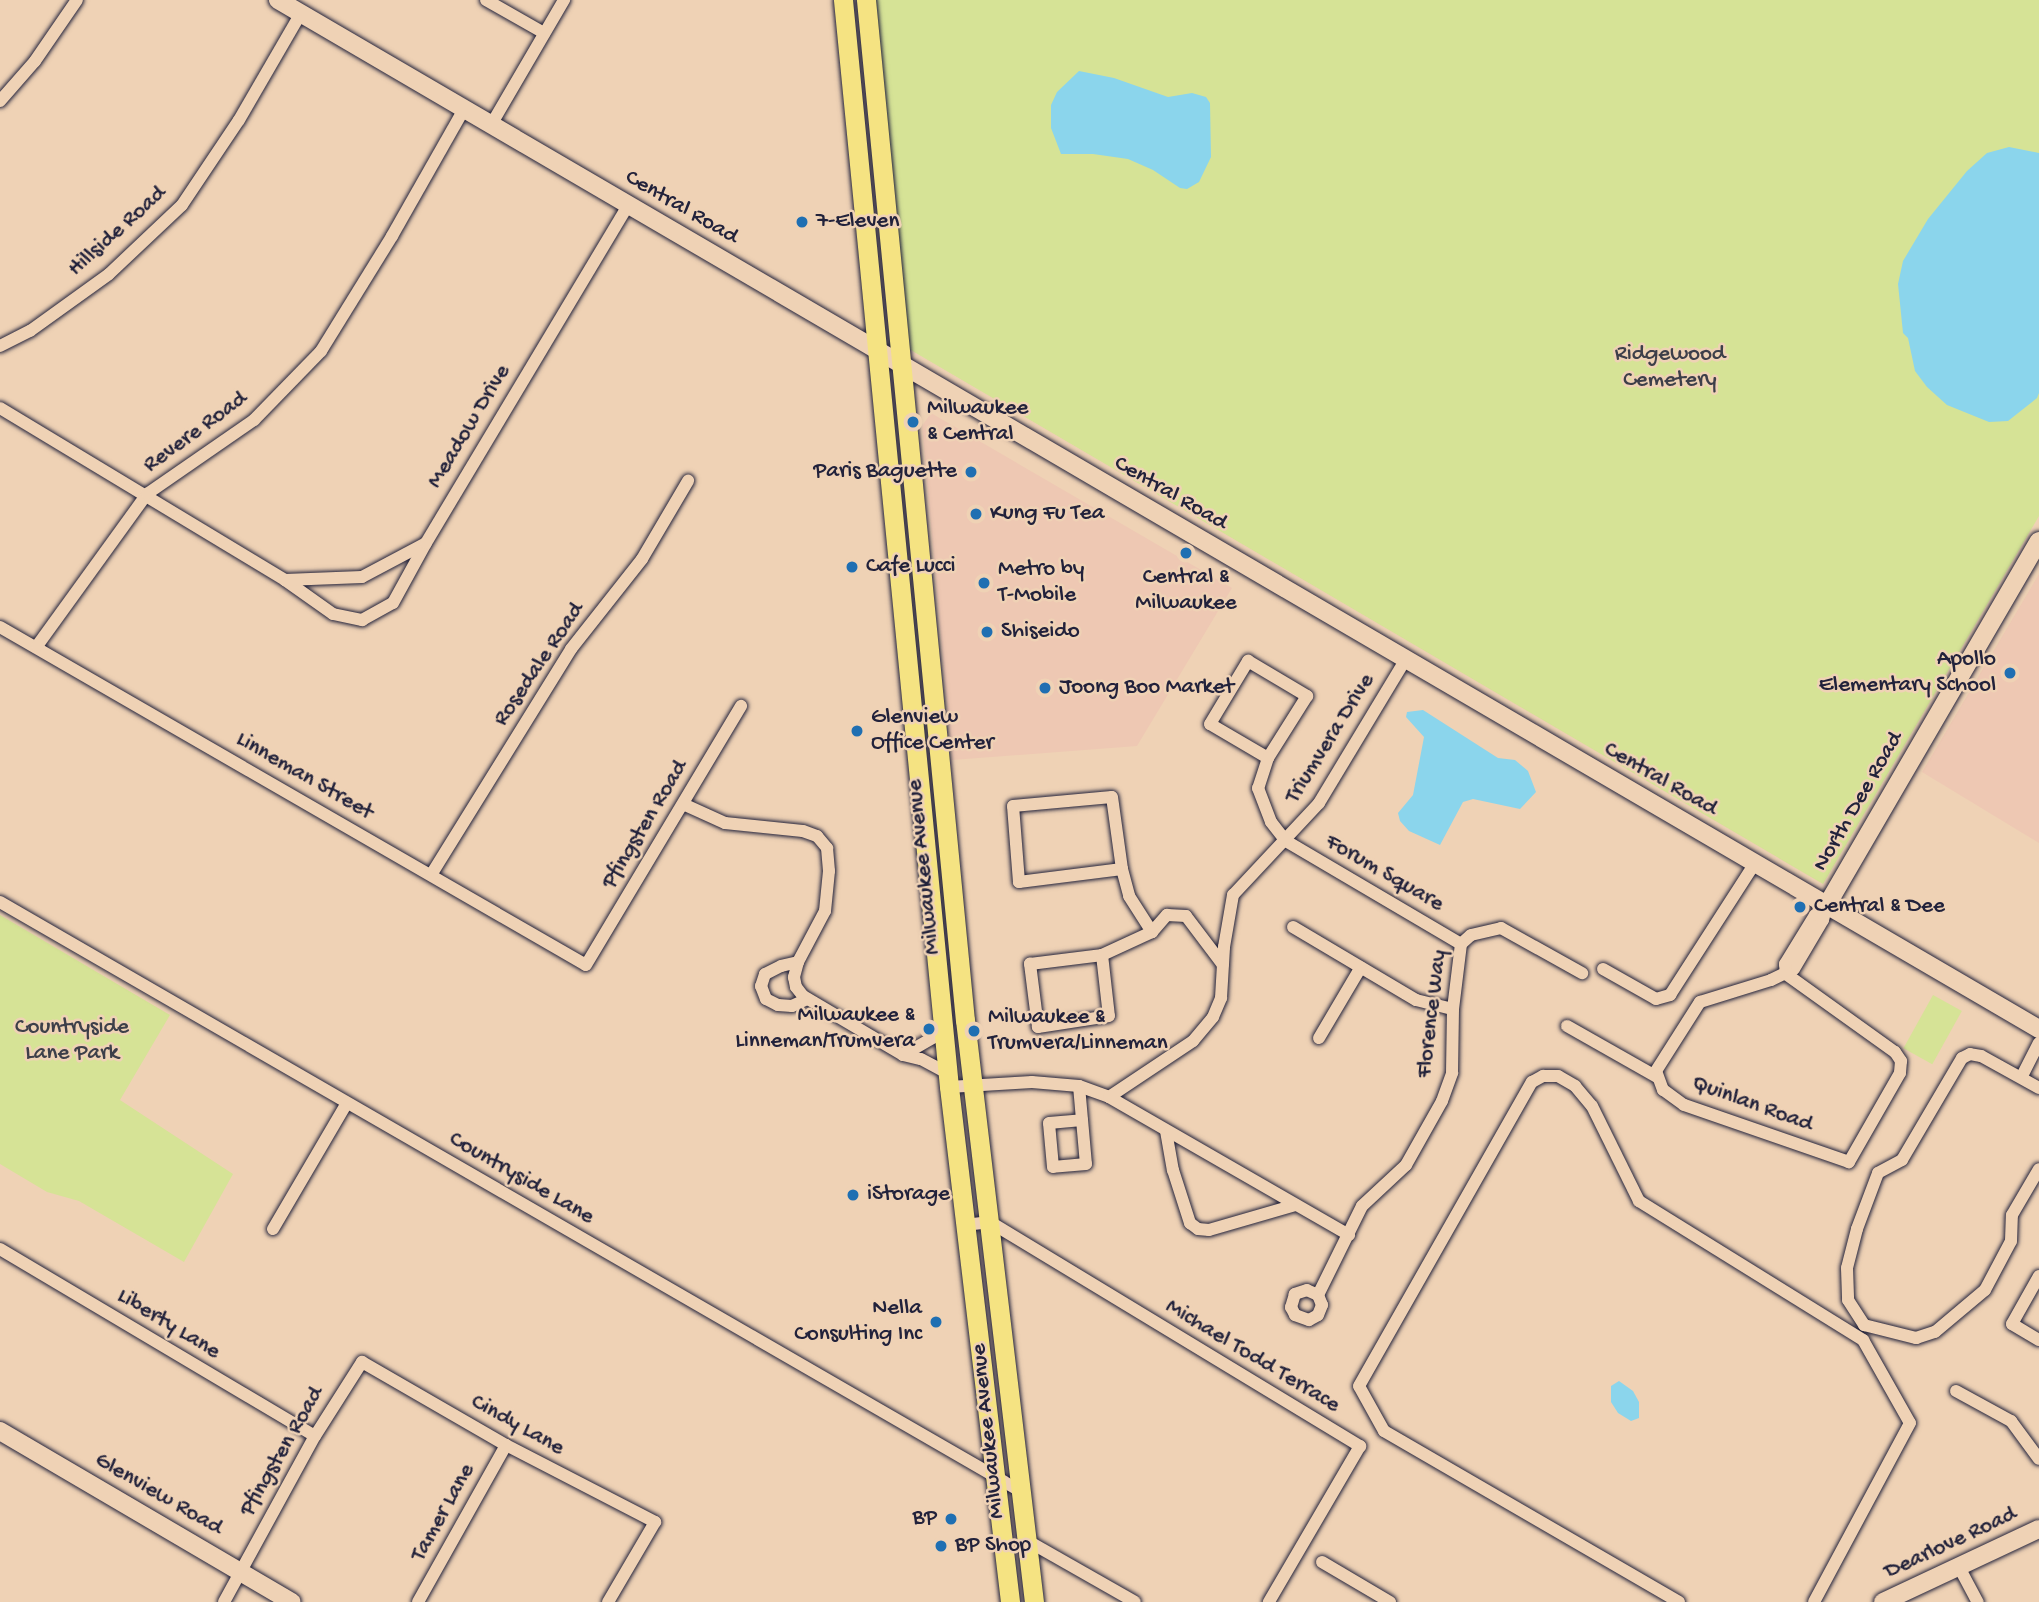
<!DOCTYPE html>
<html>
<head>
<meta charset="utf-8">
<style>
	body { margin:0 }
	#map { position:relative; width:2039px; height:1602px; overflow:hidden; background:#efd2b5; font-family:"Gochi Hand",sans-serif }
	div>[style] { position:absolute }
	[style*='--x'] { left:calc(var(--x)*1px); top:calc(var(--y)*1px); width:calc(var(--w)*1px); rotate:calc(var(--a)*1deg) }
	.built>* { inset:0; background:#eec8b3 }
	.green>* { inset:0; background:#d6e396; transform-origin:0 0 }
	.water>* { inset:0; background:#8bd5ec }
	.roads { filter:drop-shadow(0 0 2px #22223b) drop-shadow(0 0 2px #22223b) }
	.street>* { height:12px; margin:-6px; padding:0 6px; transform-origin:6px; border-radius:6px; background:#efd2b5 }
	.secondary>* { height:18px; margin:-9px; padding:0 9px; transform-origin:9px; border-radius:9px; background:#efd2b5 }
	.primary>* { height:19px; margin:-9.5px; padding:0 9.5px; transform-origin:9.5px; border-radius:9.5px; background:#f5e382 }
	.dots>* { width:19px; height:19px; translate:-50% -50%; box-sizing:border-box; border:4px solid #efd2b5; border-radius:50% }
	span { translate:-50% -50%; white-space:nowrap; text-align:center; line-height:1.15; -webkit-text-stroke:5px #efd2b5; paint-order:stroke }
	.street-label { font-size:23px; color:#22223b }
	.poi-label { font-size:23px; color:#22223b }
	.left { translate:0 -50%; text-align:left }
	.right { translate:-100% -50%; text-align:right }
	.park-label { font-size:23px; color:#3d3f49 }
</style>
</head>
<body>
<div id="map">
	<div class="built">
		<i style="clip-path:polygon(931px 413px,1232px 588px,1137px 746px,952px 760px,922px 426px)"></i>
		<i style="clip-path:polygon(2039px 574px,2039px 843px,1922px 772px)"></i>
	</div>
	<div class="green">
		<i style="clip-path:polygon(875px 0,2039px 0,2039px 516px,1823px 884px,909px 349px)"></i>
		<i style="clip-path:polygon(0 915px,170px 1015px,120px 1100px,233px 1174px,184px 1262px,79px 1201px,47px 1192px,0 1164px)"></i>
		<i style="left:1933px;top:995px;width:33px;height:61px;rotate:29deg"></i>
	</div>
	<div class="water">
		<i style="clip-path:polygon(1079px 71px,1114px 78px,1168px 97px,1192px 93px,1206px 97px,1210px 103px,1211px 157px,1199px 182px,1187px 189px,1180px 188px,1153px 170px,1128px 159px,1093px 154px,1061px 154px,1051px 128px,1051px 105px,1057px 92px)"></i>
		<i style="clip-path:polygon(2009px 147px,2039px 153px,2039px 393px,2037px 398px,2008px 421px,1989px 422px,1947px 405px,1927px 387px,1915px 371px,1908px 338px,1903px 333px,1898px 284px,1903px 261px,1928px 219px,1967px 171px,1987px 153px)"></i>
		<i style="clip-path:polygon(1423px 710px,1498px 758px,1515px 760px,1528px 771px,1536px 792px,1520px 809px,1473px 799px,1463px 802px,1440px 845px,1409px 831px,1400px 821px,1398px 813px,1413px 795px,1424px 737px,1406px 717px,1407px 712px)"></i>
		<i style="clip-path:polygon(1619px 1381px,1633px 1391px,1639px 1402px,1639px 1418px,1631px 1421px,1618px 1413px,1611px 1402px,1611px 1386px)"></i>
	</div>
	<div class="roads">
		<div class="street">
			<i style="--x:486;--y:0;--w:67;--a:29.6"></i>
			<i style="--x:0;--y:101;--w:53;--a:-48.8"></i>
			<i style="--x:35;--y:61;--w:74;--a:-55.5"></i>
			<i style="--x:491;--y:125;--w:145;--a:-59.7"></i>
			<i style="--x:0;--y:346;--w:34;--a:-27"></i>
			<i style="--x:30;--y:331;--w:97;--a:-35.8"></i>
			<i style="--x:109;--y:274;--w:100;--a:-43.4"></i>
			<i style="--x:182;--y:205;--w:102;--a:-56.2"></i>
			<i style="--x:239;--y:120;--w:124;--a:-59.9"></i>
			<i style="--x:0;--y:408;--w:333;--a:31.1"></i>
			<i style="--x:285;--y:580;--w:59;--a:35.3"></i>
			<i style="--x:333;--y:614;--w:30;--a:12"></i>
			<i style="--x:362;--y:620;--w:35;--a:-29"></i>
			<i style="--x:393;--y:603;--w:68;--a:-61.2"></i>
			<i style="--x:285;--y:580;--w:77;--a:-2.2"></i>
			<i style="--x:362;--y:577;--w:72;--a:-28"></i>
			<i style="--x:426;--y:543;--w:394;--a:-59.1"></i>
			<i style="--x:0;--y:627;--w:676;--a:29.98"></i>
			<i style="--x:586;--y:965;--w:302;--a:-59.1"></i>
			<i style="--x:37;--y:646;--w:188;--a:-54.1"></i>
			<i style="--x:147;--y:494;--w:130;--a:-34.7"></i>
			<i style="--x:254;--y:420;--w:96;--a:-45.8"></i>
			<i style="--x:321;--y:351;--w:135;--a:-58.3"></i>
			<i style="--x:392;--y:236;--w:146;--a:-60.4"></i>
			<i style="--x:1268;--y:758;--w:67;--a:-149.6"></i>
			<i style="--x:1210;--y:724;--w:74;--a:-58.9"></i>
			<i style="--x:1248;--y:661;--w:69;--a:30.7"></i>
			<i style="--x:1307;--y:696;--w:73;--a:122.2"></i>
			<i style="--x:1268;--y:758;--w:32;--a:108"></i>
			<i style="--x:1258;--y:788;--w:36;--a:69"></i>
			<i style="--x:1271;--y:822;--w:24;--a:52"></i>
			<i style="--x:1286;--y:841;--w:203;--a:30.5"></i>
			<i style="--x:683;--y:804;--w:46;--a:24.3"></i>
			<i style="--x:725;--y:823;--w:78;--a:5.9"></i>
			<i style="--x:803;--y:831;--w:15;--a:20"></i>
			<i style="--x:817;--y:836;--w:16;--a:50"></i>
			<i style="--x:827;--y:848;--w:23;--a:85"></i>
			<i style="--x:829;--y:871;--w:40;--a:95.7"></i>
			<i style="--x:825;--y:911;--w:58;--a:117.9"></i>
			<i style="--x:798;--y:962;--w:16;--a:105"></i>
			<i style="--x:794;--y:977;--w:10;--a:79"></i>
			<i style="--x:796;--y:987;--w:11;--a:52"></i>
			<i style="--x:803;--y:996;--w:116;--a:30.5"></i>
			<i style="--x:903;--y:1055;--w:18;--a:13"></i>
			<i style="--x:921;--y:1059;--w:30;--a:28"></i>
			<i style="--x:1122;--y:869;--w:104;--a:172.8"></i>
			<i style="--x:1019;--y:882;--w:76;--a:-94.5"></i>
			<i style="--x:1013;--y:806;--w:99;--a:-5.2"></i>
			<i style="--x:1112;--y:797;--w:73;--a:82.1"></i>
			<i style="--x:1122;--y:869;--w:28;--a:75"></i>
			<i style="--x:1129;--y:896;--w:43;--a:57.4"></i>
			<i style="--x:431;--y:875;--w:266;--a:-58.2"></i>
			<i style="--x:571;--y:649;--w:115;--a:-51.7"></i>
			<i style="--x:642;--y:559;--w:91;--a:-59.5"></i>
			<i style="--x:0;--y:902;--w:1178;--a:30"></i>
			<i style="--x:1293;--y:927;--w:143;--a:30.7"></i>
			<i style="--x:1416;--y:1000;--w:38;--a:14"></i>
			<i style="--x:1102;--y:955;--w:61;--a:83.5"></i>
			<i style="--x:1109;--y:1016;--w:72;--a:171.2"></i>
			<i style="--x:1038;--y:1027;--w:64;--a:-97.2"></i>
			<i style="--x:1030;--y:964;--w:73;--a:-7.1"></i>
			<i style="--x:1102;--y:955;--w:55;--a:-24.7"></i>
			<i style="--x:1152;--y:932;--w:23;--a:-49"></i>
			<i style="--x:1167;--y:915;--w:19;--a:3"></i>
			<i style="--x:1186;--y:916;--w:61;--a:52.9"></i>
			<i style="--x:798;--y:962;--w:17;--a:167"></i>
			<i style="--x:781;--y:966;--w:18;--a:153"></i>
			<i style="--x:765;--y:974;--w:13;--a:108"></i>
			<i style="--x:761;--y:986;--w:14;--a:69"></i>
			<i style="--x:766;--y:999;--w:13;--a:27"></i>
			<i style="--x:778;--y:1005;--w:14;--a:4"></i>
			<i style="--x:792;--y:1006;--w:17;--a:-25"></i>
			<i style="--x:1603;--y:969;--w:61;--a:29.5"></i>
			<i style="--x:1656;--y:999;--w:15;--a:-16"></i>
			<i style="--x:1670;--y:995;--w:157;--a:-57.2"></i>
			<i style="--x:1786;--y:974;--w:134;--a:35.6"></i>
			<i style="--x:1895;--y:1052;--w:11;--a:56"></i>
			<i style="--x:1901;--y:1061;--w:12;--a:95"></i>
			<i style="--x:1900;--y:1073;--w:103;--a:119.8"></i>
			<i style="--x:1849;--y:1162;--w:175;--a:-160.9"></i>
			<i style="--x:1684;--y:1105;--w:26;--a:-144"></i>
			<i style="--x:1663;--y:1090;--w:20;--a:-110"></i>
			<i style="--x:1656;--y:1071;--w:82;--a:-57.5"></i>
			<i style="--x:1700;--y:1002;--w:74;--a:-17.2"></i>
			<i style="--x:1771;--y:980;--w:25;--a:-26"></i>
			<i style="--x:1794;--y:969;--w:57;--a:-59.4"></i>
			<i style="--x:1823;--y:920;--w:16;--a:-75"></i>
			<i style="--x:1786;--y:974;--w:10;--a:-96"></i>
			<i style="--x:1785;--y:964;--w:57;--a:-58.5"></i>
			<i style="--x:1815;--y:915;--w:16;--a:-40"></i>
			<i style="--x:1567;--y:1026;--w:103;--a:29.5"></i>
			<i style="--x:1319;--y:1038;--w:82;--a:-59.4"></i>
			<i style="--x:903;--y:1055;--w:46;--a:-29.9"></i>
			<i style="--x:2022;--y:1076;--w:37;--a:-63"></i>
			<i style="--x:1079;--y:1086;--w:78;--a:84.9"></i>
			<i style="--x:1086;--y:1164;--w:33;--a:175"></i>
			<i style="--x:1053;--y:1167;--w:44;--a:-95.2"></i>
			<i style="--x:1049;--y:1123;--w:33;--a:-5"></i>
			<i style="--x:949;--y:1087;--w:83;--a:-3.4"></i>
			<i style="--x:1032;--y:1082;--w:47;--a:4.9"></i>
			<i style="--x:1079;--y:1086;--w:32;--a:20"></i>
			<i style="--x:1109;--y:1097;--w:277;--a:29.9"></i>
			<i style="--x:2039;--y:1088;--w:66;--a:-151.1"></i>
			<i style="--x:1981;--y:1056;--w:11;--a:-170"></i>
			<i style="--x:1970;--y:1054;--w:9;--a:153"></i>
			<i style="--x:1962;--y:1058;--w:118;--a:120.5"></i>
			<i style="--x:1902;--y:1160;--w:27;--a:152"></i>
			<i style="--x:1878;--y:1173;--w:60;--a:110.6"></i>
			<i style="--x:1857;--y:1229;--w:40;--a:104.4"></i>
			<i style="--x:1847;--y:1268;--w:32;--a:88"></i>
			<i style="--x:1848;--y:1300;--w:30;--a:57"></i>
			<i style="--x:1864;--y:1325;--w:54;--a:14"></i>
			<i style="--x:1916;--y:1338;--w:20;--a:-18"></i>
			<i style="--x:1935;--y:1332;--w:65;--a:-40"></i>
			<i style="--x:1985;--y:1290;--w:55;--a:-62"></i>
			<i style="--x:2011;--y:1241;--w:26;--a:-88"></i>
			<i style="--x:2012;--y:1215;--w:53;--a:-59.6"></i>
			<i style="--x:1109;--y:1097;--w:101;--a:-33.7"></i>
			<i style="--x:1193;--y:1041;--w:31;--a:-50"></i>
			<i style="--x:1213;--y:1017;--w:21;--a:-67"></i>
			<i style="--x:1221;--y:998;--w:51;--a:-86.6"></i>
			<i style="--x:1224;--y:947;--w:53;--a:-80.2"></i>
			<i style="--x:1233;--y:895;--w:126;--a:-46.9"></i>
			<i style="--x:1319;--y:803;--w:168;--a:-58.9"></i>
			<i style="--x:1166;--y:1131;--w:40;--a:80"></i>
			<i style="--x:1173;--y:1170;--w:56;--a:72.2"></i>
			<i style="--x:1190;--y:1223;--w:10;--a:37"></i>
			<i style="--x:1198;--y:1229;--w:11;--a:5"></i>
			<i style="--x:1209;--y:1230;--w:90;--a:-16.2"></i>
			<i style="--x:965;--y:1225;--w:25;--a:-7"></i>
			<i style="--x:990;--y:1222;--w:433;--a:31.2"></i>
			<i style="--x:1360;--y:1446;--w:181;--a:120.3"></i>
			<i style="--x:273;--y:1229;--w:146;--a:-59.6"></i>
			<i style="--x:0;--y:1249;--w:366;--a:30.7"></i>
			<i style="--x:2039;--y:1276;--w:55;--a:119.4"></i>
			<i style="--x:2012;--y:1324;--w:31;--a:31"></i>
			<i style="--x:1318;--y:1295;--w:12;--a:-156"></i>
			<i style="--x:1307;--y:1290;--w:13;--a:162"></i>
			<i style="--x:1295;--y:1294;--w:14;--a:107"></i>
			<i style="--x:1291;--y:1307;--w:9;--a:63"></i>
			<i style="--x:1295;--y:1315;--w:15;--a:20"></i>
			<i style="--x:1309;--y:1320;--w:10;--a:-29"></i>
			<i style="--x:1318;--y:1315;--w:11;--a:-68"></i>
			<i style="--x:1322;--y:1305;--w:11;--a:-112"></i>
			<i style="--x:1318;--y:1295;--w:99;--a:-63.7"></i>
			<i style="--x:1362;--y:1206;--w:60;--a:-43"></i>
			<i style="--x:1406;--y:1165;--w:73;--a:-60.6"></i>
			<i style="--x:1442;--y:1101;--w:30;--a:-70"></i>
			<i style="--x:1452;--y:1073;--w:64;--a:-89.1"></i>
			<i style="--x:1453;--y:1009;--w:65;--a:-83"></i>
			<i style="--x:1461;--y:944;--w:13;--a:-42"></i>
			<i style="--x:1471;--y:935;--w:31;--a:-13"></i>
			<i style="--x:1501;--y:928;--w:93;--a:29.1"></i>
			<i style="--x:1956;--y:1391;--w:63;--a:28.6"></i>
			<i style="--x:2011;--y:1421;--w:47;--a:53.6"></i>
			<i style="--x:1026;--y:1540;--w:125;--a:29.6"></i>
			<i style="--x:1322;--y:1562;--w:79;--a:30.5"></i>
			<i style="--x:1959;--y:1567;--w:40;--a:62"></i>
			<i style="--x:224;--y:1602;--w:189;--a:-61.3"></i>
			<i style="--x:315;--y:1436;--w:88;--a:-57.6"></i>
			<i style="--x:362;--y:1362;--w:166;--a:30"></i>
			<i style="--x:506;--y:1445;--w:168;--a:27.3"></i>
			<i style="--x:655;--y:1522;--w:93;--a:120.4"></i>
			<i style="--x:418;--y:1602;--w:180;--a:-60.7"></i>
			<i style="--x:1679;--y:1602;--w:341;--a:-149.9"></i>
			<i style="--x:1384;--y:1431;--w:51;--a:-119.1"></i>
			<i style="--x:1359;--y:1386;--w:350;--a:-60.4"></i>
			<i style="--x:1532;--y:1082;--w:13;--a:-29"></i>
			<i style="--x:1543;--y:1076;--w:15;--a:0"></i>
			<i style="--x:1558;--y:1076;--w:20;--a:30"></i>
			<i style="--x:1575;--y:1086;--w:26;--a:50"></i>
			<i style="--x:1592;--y:1106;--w:106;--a:63.7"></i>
			<i style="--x:1639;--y:1201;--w:264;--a:31.8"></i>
			<i style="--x:1863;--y:1340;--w:95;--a:60.5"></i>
			<i style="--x:1910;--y:1423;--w:203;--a:118.2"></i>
		</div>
		<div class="secondary">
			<i style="--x:278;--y:0;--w:2040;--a:30.3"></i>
			<i style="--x:1827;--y:905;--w:421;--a:-59.8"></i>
			<i style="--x:0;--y:1431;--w:338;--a:30.4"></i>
			<i style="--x:1883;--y:1602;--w:172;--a:-25.1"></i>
		</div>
		<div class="primary">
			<i style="--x:843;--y:0;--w:1092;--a:84.43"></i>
			<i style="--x:949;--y:1087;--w:519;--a:83.24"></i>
			<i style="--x:866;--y:0;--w:1025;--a:84.46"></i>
			<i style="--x:965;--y:1020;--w:586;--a:83.24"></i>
		</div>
	</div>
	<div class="dots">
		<i style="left:802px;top:222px;background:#1f6fb2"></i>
		<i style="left:913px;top:422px;background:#1f6fb2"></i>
		<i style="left:971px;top:472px;background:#1f6fb2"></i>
		<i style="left:976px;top:514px;background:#1f6fb2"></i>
		<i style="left:1186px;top:553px;background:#1f6fb2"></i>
		<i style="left:852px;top:567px;background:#1f6fb2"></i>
		<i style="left:984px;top:583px;background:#1f6fb2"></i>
		<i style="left:987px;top:632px;background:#1f6fb2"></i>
		<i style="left:2010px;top:673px;background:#1f6fb2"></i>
		<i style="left:1045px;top:688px;background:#1f6fb2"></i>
		<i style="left:857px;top:731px;background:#1f6fb2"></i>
		<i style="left:1800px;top:907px;background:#1f6fb2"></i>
		<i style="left:929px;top:1029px;background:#1f6fb2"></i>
		<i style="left:974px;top:1031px;background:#1f6fb2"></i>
		<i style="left:853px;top:1195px;background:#1f6fb2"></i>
		<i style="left:936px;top:1322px;background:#1f6fb2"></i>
		<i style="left:951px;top:1519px;background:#1f6fb2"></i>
		<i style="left:941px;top:1546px;background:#1f6fb2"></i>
	</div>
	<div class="street-label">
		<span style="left:681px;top:208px;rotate:30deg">Central Road</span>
		<span style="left:118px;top:232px;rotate:-42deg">Hillside Road</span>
		<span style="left:470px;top:427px;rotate:-59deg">Meadow Drive</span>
		<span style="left:196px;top:433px;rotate:-36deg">Revere Road</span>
		<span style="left:1170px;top:494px;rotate:30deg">Central Road</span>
		<span style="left:540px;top:665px;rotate:-56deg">Rosedale Road</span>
		<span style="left:1331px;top:739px;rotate:-58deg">Triumvera Drive</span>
		<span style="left:304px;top:777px;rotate:30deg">Linneman Street</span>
		<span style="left:1660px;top:780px;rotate:30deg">Central Road</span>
		<span style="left:1859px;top:802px;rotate:-60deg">North Dee Road</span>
		<span style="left:646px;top:825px;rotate:-59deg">Pfingsten Road</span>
		<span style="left:925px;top:867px;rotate:-96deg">Milwaukee Avenue</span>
		<span style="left:1384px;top:874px;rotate:30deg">Forum Square</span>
		<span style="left:1433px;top:1014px;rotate:-83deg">Florence Way</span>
		<span style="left:1752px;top:1105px;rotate:20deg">Quinlan Road</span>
		<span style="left:521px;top:1179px;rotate:30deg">Countryside Lane</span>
		<span style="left:168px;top:1325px;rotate:31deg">Liberty Lane</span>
		<span style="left:1252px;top:1357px;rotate:31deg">Michael Todd Terrace</span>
		<span style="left:517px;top:1426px;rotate:29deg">Cindy Lane</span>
		<span style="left:989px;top:1431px;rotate:-96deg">Milwaukee Avenue</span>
		<span style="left:283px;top:1452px;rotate:-60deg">Pfingsten Road</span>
		<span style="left:158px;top:1495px;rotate:30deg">Glenview Road</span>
		<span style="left:444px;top:1513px;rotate:-61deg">Tamer Lane</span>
		<span style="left:1951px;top:1544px;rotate:-25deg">Dearlove Road</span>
	</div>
	<div class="poi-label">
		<span class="left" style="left:816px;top:222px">7-Eleven</span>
		<span class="left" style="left:927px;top:422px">Milwaukee<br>&amp; Central</span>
		<span class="right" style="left:957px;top:472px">Paris Baguette</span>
		<span class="left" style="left:990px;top:514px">Kung Fu Tea</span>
		<span class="left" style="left:866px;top:567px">Cafe Lucci</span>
		<span class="left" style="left:998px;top:583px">Metro by<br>T-Mobile</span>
		<span style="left:1186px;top:591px">Central &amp;<br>Milwaukee</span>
		<span class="left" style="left:1001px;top:632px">Shiseido</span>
		<span class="right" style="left:1996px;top:673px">Apollo<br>Elementary School</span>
		<span class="left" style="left:1059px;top:688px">Joong Boo Market</span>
		<span class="left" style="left:871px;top:731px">Glenview<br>Office Center</span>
		<span class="left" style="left:1814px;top:907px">Central &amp; Dee</span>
		<span class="right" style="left:915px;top:1029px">Milwaukee &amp;<br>Linneman/Trumvera</span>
		<span class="left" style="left:988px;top:1031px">Milwaukee &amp;<br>Trumvera/Linneman</span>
		<span class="left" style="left:867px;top:1195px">iStorage</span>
		<span class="right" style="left:922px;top:1322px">Nella<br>Consulting Inc</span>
		<span class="right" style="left:937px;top:1519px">BP</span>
		<span class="left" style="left:955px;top:1546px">BP Shop</span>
	</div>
	<div class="park-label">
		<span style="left:1670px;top:368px">Ridgewood<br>Cemetery</span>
		<span style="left:72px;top:1041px">Countryside<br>Lane Park</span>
	</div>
</div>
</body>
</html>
